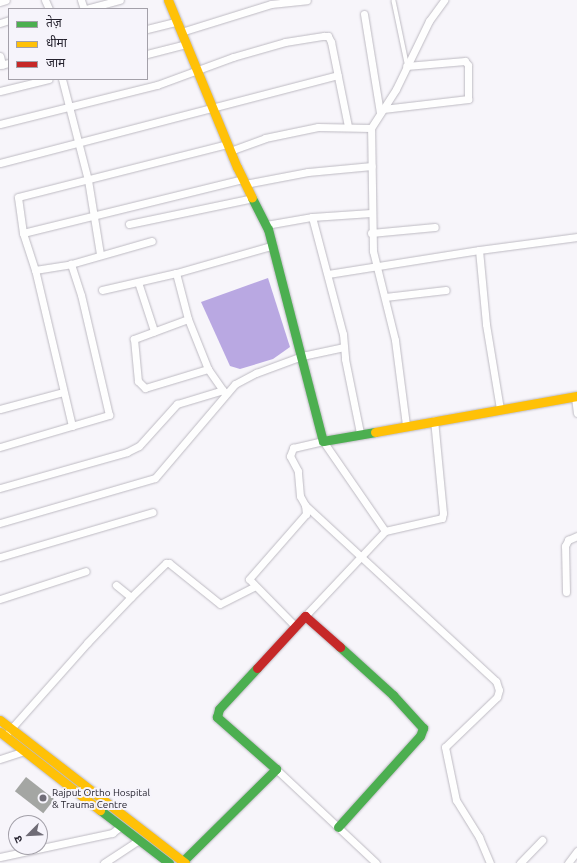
<!DOCTYPE html>
<html>
<head>
<meta charset="utf-8">
<style>
	body { margin:0 }
	#map { position:relative; width:577px; height:863px; overflow:hidden; background:#f7f5fa; font-family:Ubuntu,"Noto Sans Devanagari",sans-serif }
	div>[style] { position:absolute }
	[style*='--x'] { left:calc(var(--x)*1px); top:calc(var(--y)*1px); width:calc(var(--w)*1px); rotate:calc(var(--a)*1deg) }
	.water>* { inset:0; background:#b9a8e2 }
	.building>* { inset:0; background:#a4a6a3; transform-origin:0 0 }
	.roads { filter:drop-shadow(0 0 1px #bdbac2) drop-shadow(0 0 1px #bdbac2) }
	.lane>* { height:3.5px; margin:-1.75px; padding:0 1.75px; transform-origin:1.75px; border-radius:1.75px; background:#fefefe }
	.street>* { height:7px; margin:-3.5px; padding:0 3.5px; transform-origin:3.5px; border-radius:3.5px; background:#fefefe }
	.fast>* { height:9px; margin:-4.5px; padding:0 4.5px; transform-origin:4.5px; border-radius:4.5px; background:#4caf50 }
	.slow>* { height:9px; margin:-4.5px; padding:0 4.5px; transform-origin:4.5px; border-radius:4.5px; background:#ffc107 }
	.jam>* { height:9px; margin:-4.5px; padding:0 4.5px; transform-origin:4.5px; border-radius:4.5px; background:#c62828 }
	.dots>* { width:11px; height:11px; translate:-50% -50%; box-sizing:border-box; border:2px solid #f6f4fb; border-radius:50% }
	span { translate:-50% -50%; white-space:nowrap; text-align:center; line-height:1.15; -webkit-text-stroke:4px #f6f4fb; paint-order:stroke }
	.poi-label { font-size:10px; color:#26232f }
	.left { translate:0 -50%; text-align:left }
	.legend { position:absolute; left:8px; top:8px; width:140px; height:72px; box-sizing:border-box; background:#f6f4fb; border:1px solid #a3a0a9; margin:0; padding:5px 7px; list-style:none; font-size:12px; color:#26232f }
	.legend li { display:flex; align-items:center; gap:8px; height:20px }
	.legend b { width:20px; border:1px solid #a3a0a9 }
	.north { position:absolute; left:8px; top:815px; width:40px; height:40px; box-sizing:border-box; background:#f6f4fb; border:1px solid #a3a0a9; border-radius:50%; rotate:246deg; font-size:11px; font-weight:700; line-height:16px; text-align:center; color:#26232f }
	.north::after { content:''; display:block; margin:auto; width:14px; height:18px; background:#6f6c76; clip-path:polygon(50% 0,100% 100%,50% 72%,0 100%) }
</style>
</head>
<body>
<div id="map">
	<div class="water">
		<i style="clip-path:polygon(268px 278px,290px 347px,273px 359px,240px 369px,230px 366px,201px 302px)"></i>
	</div>
	<div class="building">
		<i style="left:26px;top:777px;width:36px;height:18px;rotate:38deg"></i>
	</div>
	<div class="roads">
		<div class="lane">
			<i style="--x:394;--y:1;--w:63;--a:78.2"></i>
		</div>
		<div class="street">
			<i style="--x:45;--y:0;--w:10;--a:66"></i>
			<i style="--x:81;--y:0;--w:9;--a:72"></i>
			<i style="--x:0;--y:2;--w:6;--a:-18"></i>
			<i style="--x:86;--y:9;--w:35;--a:-15"></i>
			<i style="--x:364;--y:14;--w:100;--a:80.8"></i>
			<i style="--x:0;--y:23;--w:9;--a:-18"></i>
			<i style="--x:147;--y:29;--w:32;--a:-14"></i>
			<i style="--x:181;--y:32;--w:94;--a:-17.3"></i>
			<i style="--x:271;--y:4;--w:36;--a:-6"></i>
			<i style="--x:147;--y:54;--w:40;--a:-14.4"></i>
			<i style="--x:0;--y:56;--w:9;--a:77"></i>
			<i style="--x:0;--y:65;--w:9;--a:-13"></i>
			<i style="--x:62;--y:79;--w:104;--a:75.6"></i>
			<i style="--x:88;--y:180;--w:75;--a:80.8"></i>
			<i style="--x:0;--y:91;--w:50;--a:-13.8"></i>
			<i style="--x:383;--y:109;--w:86;--a:-6.7"></i>
			<i style="--x:468;--y:99;--w:34;--a:-90"></i>
			<i style="--x:468;--y:65;--w:5;--a:-127"></i>
			<i style="--x:465;--y:61;--w:59;--a:175.2"></i>
			<i style="--x:0;--y:124;--w:162;--a:-14"></i>
			<i style="--x:157;--y:85;--w:81;--a:-20.2"></i>
			<i style="--x:233;--y:57;--w:54;--a:-16.1"></i>
			<i style="--x:285;--y:42;--w:39;--a:-9"></i>
			<i style="--x:324;--y:36;--w:4;--a:0"></i>
			<i style="--x:328;--y:36;--w:7;--a:63"></i>
			<i style="--x:331;--y:42;--w:86;--a:78.6"></i>
			<i style="--x:230;--y:151;--w:37;--a:-20"></i>
			<i style="--x:265;--y:138;--w:54;--a:-11.7"></i>
			<i style="--x:318;--y:127;--w:53;--a:1.1"></i>
			<i style="--x:0;--y:163;--w:349;--a:-14.6"></i>
			<i style="--x:245;--y:184;--w:64;--a:-10.8"></i>
			<i style="--x:308;--y:172;--w:64;--a:-5.4"></i>
			<i style="--x:312;--y:217;--w:59;--a:-3.9"></i>
			<i style="--x:129;--y:224;--w:127;--a:-11.8"></i>
			<i style="--x:266;--y:225;--w:47;--a:-9.9"></i>
			<i style="--x:312;--y:217;--w:121;--a:75.2"></i>
			<i style="--x:343;--y:334;--w:25;--a:85"></i>
			<i style="--x:345;--y:359;--w:76;--a:78.5"></i>
			<i style="--x:23;--y:233;--w:227;--a:-13.8"></i>
			<i style="--x:371;--y:233;--w:64;--a:-5.4"></i>
			<i style="--x:35;--y:270;--w:36;--a:-9"></i>
			<i style="--x:71;--y:264;--w:84;--a:-15.9"></i>
			<i style="--x:176;--y:273;--w:48;--a:75.4"></i>
			<i style="--x:188;--y:319;--w:54;--a:68.2"></i>
			<i style="--x:208;--y:369;--w:28;--a:55"></i>
			<i style="--x:328;--y:274;--w:153;--a:-9"></i>
			<i style="--x:138;--y:282;--w:52;--a:71.9"></i>
			<i style="--x:102;--y:290;--w:76;--a:-12.9"></i>
			<i style="--x:176;--y:273;--w:99;--a:-15.9"></i>
			<i style="--x:385;--y:297;--w:61;--a:-6.5"></i>
			<i style="--x:188;--y:319;--w:58;--a:159.7"></i>
			<i style="--x:134;--y:339;--w:42;--a:84.6"></i>
			<i style="--x:138;--y:381;--w:10;--a:45"></i>
			<i style="--x:145;--y:388;--w:66;--a:-16.8"></i>
			<i style="--x:575;--y:397;--w:16;--a:83"></i>
			<i style="--x:0;--y:409;--w:65;--a:-15.1"></i>
			<i style="--x:500;--y:409;--w:86;--a:-99.4"></i>
			<i style="--x:486;--y:324;--w:74;--a:-95.4"></i>
			<i style="--x:479;--y:250;--w:99;--a:-7.6"></i>
			<i style="--x:406;--y:425;--w:86;--a:-97.4"></i>
			<i style="--x:395;--y:340;--w:92;--a:-103.9"></i>
			<i style="--x:373;--y:251;--w:123;--a:-90.9"></i>
			<i style="--x:371;--y:128;--w:46;--a:-57.3"></i>
			<i style="--x:396;--y:89;--w:76;--a:-64.1"></i>
			<i style="--x:429;--y:21;--w:26;--a:-54"></i>
			<i style="--x:72;--y:426;--w:160;--a:-103.3"></i>
			<i style="--x:35;--y:270;--w:39;--a:-108"></i>
			<i style="--x:23;--y:233;--w:36;--a:-98"></i>
			<i style="--x:18;--y:197;--w:216;--a:-14.2"></i>
			<i style="--x:0;--y:447;--w:114;--a:-16.4"></i>
			<i style="--x:109;--y:415;--w:123;--a:-103.1"></i>
			<i style="--x:81;--y:295;--w:33;--a:-108"></i>
			<i style="--x:0;--y:488;--w:132;--a:-15.8"></i>
			<i style="--x:127;--y:452;--w:13;--a:-27"></i>
			<i style="--x:139;--y:446;--w:57;--a:-47.9"></i>
			<i style="--x:177;--y:404;--w:48;--a:-16.9"></i>
			<i style="--x:305;--y:505;--w:260;--a:42.7"></i>
			<i style="--x:496;--y:681;--w:9;--a:72"></i>
			<i style="--x:499;--y:690;--w:7;--a:106"></i>
			<i style="--x:497;--y:697;--w:72;--a:136.1"></i>
			<i style="--x:445;--y:747;--w:54;--a:78.3"></i>
			<i style="--x:456;--y:800;--w:44;--a:58.1"></i>
			<i style="--x:479;--y:837;--w:28;--a:67"></i>
			<i style="--x:0;--y:523;--w:161;--a:-16.2"></i>
			<i style="--x:155;--y:478;--w:123;--a:-49.6"></i>
			<i style="--x:235;--y:384;--w:24;--a:-28"></i>
			<i style="--x:256;--y:373;--w:49;--a:-20.3"></i>
			<i style="--x:302;--y:356;--w:43;--a:-12.1"></i>
			<i style="--x:0;--y:557;--w:159;--a:-16.4"></i>
			<i style="--x:116;--y:585;--w:19;--a:39"></i>
			<i style="--x:131;--y:597;--w:49;--a:-44.2"></i>
			<i style="--x:166;--y:563;--w:3;--a:0"></i>
			<i style="--x:169;--y:563;--w:65;--a:38.8"></i>
			<i style="--x:220;--y:604;--w:39;--a:-27"></i>
			<i style="--x:566;--y:592;--w:46;--a:-91.2"></i>
			<i style="--x:565;--y:546;--w:7;--a:-63"></i>
			<i style="--x:568;--y:540;--w:10;--a:-24"></i>
			<i style="--x:0;--y:599;--w:90;--a:-18"></i>
			<i style="--x:305;--y:616;--w:117;--a:-46.7"></i>
			<i style="--x:385;--y:531;--w:58;--a:-12.8"></i>
			<i style="--x:442;--y:518;--w:5;--a:-79"></i>
			<i style="--x:443;--y:513;--w:93;--a:-95.5"></i>
			<i style="--x:296;--y:627;--w:67;--a:-134.4"></i>
			<i style="--x:249;--y:579;--w:86;--a:-48.8"></i>
			<i style="--x:306;--y:514;--w:9;--a:-96"></i>
			<i style="--x:305;--y:505;--w:10;--a:-119"></i>
			<i style="--x:300;--y:496;--w:25;--a:-95"></i>
			<i style="--x:298;--y:471;--w:17;--a:-118"></i>
			<i style="--x:290;--y:456;--w:9;--a:-69"></i>
			<i style="--x:293;--y:448;--w:31;--a:-13"></i>
			<i style="--x:323;--y:441;--w:109;--a:55.4"></i>
			<i style="--x:9;--y:731;--w:118;--a:-48.4"></i>
			<i style="--x:87;--y:643;--w:64;--a:-46.3"></i>
			<i style="--x:0;--y:759;--w:25;--a:-18"></i>
			<i style="--x:276;--y:769;--w:137;--a:43.2"></i>
			<i style="--x:0;--y:857;--w:115;--a:-12.1"></i>
			<i style="--x:112;--y:833;--w:11;--a:-38"></i>
			<i style="--x:104;--y:863;--w:42;--a:-33.3"></i>
			<i style="--x:520;--y:863;--w:32;--a:-46"></i>
			<i style="--x:568;--y:863;--w:15;--a:-53"></i>
		</div>
		<div class="fast">
			<i style="--x:252;--y:198;--w:35;--a:63"></i>
			<i style="--x:268;--y:229;--w:219;--a:75.5"></i>
			<i style="--x:323;--y:441;--w:53;--a:-9.8"></i>
			<i style="--x:100;--y:810;--w:87;--a:37.5"></i>
			<i style="--x:338;--y:827;--w:122;--a:-48"></i>
			<i style="--x:420;--y:736;--w:9;--a:-69"></i>
			<i style="--x:423;--y:728;--w:45;--a:-132.3"></i>
			<i style="--x:393;--y:695;--w:72;--a:-137.8"></i>
			<i style="--x:181;--y:863;--w:134;--a:-44.7"></i>
			<i style="--x:276;--y:769;--w:79;--a:-138.6"></i>
			<i style="--x:217;--y:717;--w:8;--a:-76"></i>
			<i style="--x:219;--y:709;--w:56;--a:-47.2"></i>
		</div>
		<div class="slow">
			<i style="--x:168;--y:0;--w:181;--a:67.6"></i>
			<i style="--x:237;--y:167;--w:34;--a:64"></i>
			<i style="--x:375;--y:432;--w:205;--a:-10.1"></i>
			<i style="--x:0;--y:720;--w:234;--a:37.7"></i>
			<i style="--x:0;--y:732;--w:127;--a:38"></i>
		</div>
		<div class="jam">
			<i style="--x:257;--y:668;--w:71;--a:-47.3"></i>
			<i style="--x:305;--y:616;--w:47;--a:41.5"></i>
		</div>
	</div>
	<div class="dots">
		<i style="left:43px;top:798px;background:#6f6c76"></i>
	</div>
	<div class="poi-label">
		<span class="left" style="left:52px;top:798px">Rajput Ortho Hospital<br>&amp; Trauma Centre</span>
	</div>
	<ul class="legend">
	<li><b style="height:5px;background:#4caf50"></b>तेज़</li>
	<li><b style="height:5px;background:#ffc107"></b>धीमा</li>
	<li><b style="height:5px;background:#c62828"></b>जाम</li>
	</ul>
	<div class="north">उ</div>
</div>
</body>
</html>
